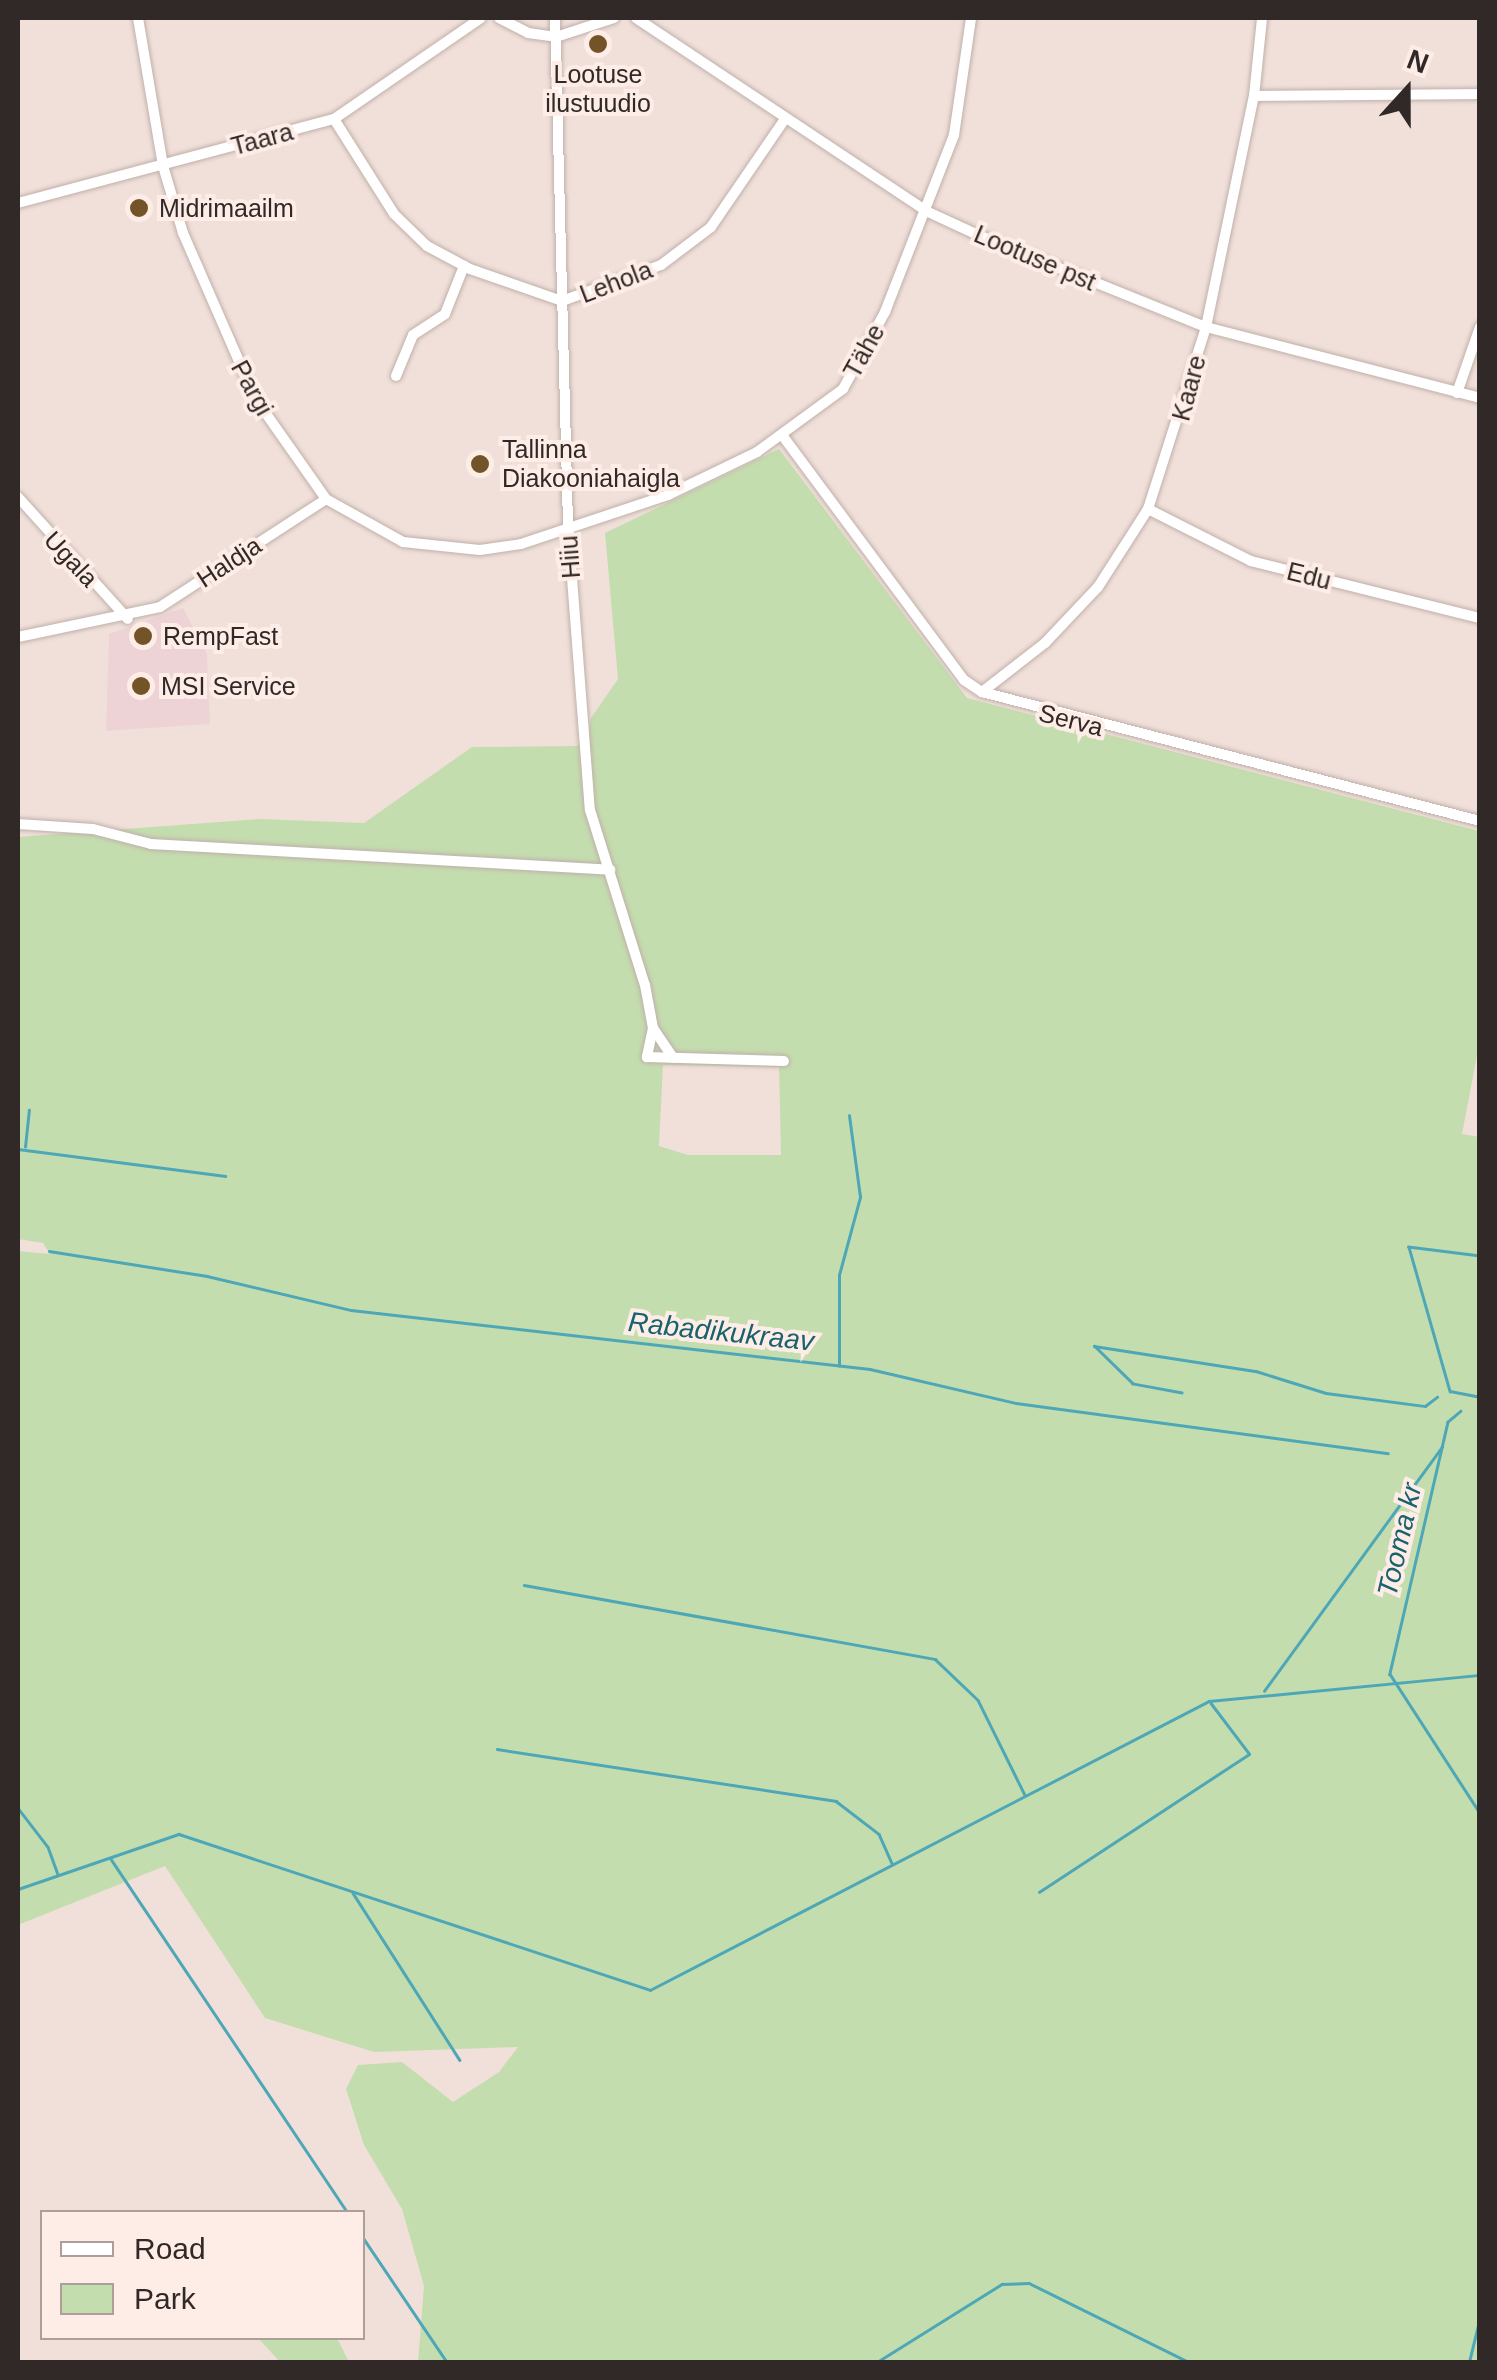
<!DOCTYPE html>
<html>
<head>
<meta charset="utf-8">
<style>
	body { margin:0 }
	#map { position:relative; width:1497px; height:2380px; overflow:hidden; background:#f1e0da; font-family:Helvetica,sans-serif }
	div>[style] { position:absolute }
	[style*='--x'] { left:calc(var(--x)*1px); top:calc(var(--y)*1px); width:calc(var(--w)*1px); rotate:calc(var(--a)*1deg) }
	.industrial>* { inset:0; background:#edd3d6 }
	.green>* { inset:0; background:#c4ddaf }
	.stream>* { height:2.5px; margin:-1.25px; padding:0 1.25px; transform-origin:1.25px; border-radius:1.25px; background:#4ea7b6 }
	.roads { filter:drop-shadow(0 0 2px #c0b0aa) drop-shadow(0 0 2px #c0b0aa) }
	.minor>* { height:10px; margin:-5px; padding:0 5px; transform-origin:5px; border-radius:5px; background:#fff }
	.dots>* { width:28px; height:28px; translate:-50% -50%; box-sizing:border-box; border:5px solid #feede7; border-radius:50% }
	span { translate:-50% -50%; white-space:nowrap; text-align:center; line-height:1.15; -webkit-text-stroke:8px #feede7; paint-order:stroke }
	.poi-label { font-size:25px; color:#302927 }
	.left { translate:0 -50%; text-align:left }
	.street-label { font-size:25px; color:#302927 }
	.water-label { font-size:28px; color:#1a626d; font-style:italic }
	.frame { position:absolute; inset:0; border:20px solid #302927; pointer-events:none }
	.legend { position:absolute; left:40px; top:2210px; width:325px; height:130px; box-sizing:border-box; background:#feede7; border:2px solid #ac9f9a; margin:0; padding:12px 18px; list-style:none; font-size:30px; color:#302927 }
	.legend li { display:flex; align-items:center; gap:20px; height:50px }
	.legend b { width:50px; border:2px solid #ac9f9a }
	.north { position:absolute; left:1357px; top:40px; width:100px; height:100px; -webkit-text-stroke:8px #feede7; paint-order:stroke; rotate:21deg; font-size:28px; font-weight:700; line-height:40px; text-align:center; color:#302927 }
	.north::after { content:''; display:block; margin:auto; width:35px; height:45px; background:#302927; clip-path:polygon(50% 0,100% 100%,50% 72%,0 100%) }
</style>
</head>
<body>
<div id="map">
	<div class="industrial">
		<i style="clip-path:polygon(183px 608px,207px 654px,210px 724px,106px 731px,109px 634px)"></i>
	</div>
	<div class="green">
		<i style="clip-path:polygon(evenodd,779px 449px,967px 698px,1479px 831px,1479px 1045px,1462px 1134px,1480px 1137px,1479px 2362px,418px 2362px,424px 2286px,402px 2209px,364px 2145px,346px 2089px,358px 2065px,402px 2062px,453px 2102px,499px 2072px,518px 2047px,374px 2052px,265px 2018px,165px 1866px,18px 1925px,18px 1251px,50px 1254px,43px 1243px,18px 1239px,18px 837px,260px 819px,364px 823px,472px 747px,577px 746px,588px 739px,591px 718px,618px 679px,605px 533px,779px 449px,663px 1065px,779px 1067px,781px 1155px,688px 1155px,659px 1146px,663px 1065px)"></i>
		<i style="clip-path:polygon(258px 2338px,337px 2338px,349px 2362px,280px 2362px)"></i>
	</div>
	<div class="stream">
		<i style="--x:25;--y:1147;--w:37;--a:-84"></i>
		<i style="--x:18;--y:1149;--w:209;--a:7.4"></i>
		<i style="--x:49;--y:1251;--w:160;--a:9"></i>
		<i style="--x:207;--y:1276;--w:148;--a:13.3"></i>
		<i style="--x:351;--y:1310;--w:522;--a:6.49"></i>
		<i style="--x:870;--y:1369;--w:150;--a:13.1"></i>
		<i style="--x:1016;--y:1403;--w:375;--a:7.7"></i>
		<i style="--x:1480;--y:1256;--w:72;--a:-172.8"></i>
		<i style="--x:1409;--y:1247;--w:150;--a:74.1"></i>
		<i style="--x:1450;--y:1391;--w:31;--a:11"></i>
		<i style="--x:839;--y:1366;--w:91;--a:-90"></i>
		<i style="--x:839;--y:1275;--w:81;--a:-74.9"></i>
		<i style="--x:860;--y:1197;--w:82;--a:-97.7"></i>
		<i style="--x:1182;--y:1393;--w:50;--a:-169.6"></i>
		<i style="--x:1133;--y:1384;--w:54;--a:-135.7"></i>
		<i style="--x:1094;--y:1346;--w:164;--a:8.8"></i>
		<i style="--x:1256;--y:1371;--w:73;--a:17.4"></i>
		<i style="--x:1326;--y:1393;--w:100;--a:7.5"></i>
		<i style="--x:1425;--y:1406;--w:15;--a:-37"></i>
		<i style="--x:1461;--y:1411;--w:17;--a:140"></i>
		<i style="--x:1448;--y:1422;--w:259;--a:103"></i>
		<i style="--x:1390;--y:1674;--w:166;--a:57.1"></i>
		<i style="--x:524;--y:1585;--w:418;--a:10.2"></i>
		<i style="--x:935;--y:1659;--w:59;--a:43.6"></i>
		<i style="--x:978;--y:1700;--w:106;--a:63.7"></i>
		<i style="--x:1264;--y:1691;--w:302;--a:-53.9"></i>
		<i style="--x:497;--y:1749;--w:343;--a:8.7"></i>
		<i style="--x:836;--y:1801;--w:54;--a:37.5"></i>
		<i style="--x:879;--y:1834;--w:32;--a:66"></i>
		<i style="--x:18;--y:1808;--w:49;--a:52.4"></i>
		<i style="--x:48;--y:1847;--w:29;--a:70"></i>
		<i style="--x:111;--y:1859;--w:425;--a:56.2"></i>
		<i style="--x:18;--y:1889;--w:170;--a:-18.9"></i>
		<i style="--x:179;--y:1834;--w:496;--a:18.3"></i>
		<i style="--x:650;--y:1990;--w:629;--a:-27.34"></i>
		<i style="--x:1209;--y:1701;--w:272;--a:-5.5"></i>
		<i style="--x:1039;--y:1892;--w:251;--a:-33.3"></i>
		<i style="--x:1249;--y:1754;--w:63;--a:-127.2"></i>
		<i style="--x:353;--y:1893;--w:198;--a:57.4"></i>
		<i style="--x:362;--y:2236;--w:152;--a:56"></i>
		<i style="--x:877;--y:2362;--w:147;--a:-32"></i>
		<i style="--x:1002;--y:2284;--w:27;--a:-2"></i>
		<i style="--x:1029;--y:2283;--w:178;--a:26.3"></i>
		<i style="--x:1469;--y:2362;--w:46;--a:-76.3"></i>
	</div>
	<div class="roads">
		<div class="minor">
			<i style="--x:138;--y:18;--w:150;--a:80.4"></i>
			<i style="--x:163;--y:166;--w:70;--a:73.4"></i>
			<i style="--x:183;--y:233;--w:180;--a:66.4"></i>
			<i style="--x:255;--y:398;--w:123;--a:54.9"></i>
			<i style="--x:326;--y:499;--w:88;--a:29.2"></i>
			<i style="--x:403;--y:542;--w:77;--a:5.9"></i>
			<i style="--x:480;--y:550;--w:41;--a:-8.3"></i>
			<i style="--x:521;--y:544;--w:155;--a:-18.4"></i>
			<i style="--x:668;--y:495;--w:99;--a:-25.8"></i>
			<i style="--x:757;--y:452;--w:107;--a:-36.2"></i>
			<i style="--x:843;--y:389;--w:88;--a:-61.4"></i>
			<i style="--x:885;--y:312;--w:190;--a:-68.7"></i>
			<i style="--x:954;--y:135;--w:118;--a:-81.7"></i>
			<i style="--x:499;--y:18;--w:33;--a:27"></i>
			<i style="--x:528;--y:33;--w:28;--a:8"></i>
			<i style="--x:556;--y:37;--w:61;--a:-18.1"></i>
			<i style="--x:555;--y:18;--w:508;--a:88.53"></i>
			<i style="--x:568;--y:526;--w:285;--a:85.6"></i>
			<i style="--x:590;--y:810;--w:183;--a:72.6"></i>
			<i style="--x:645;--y:985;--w:44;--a:79.5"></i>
			<i style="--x:653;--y:1028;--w:30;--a:102"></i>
			<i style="--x:647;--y:1057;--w:137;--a:1.7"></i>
			<i style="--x:636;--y:18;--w:348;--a:33.6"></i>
			<i style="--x:926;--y:211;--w:57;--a:24.8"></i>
			<i style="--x:978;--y:235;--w:246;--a:22"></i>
			<i style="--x:1206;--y:327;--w:283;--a:14.5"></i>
			<i style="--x:1254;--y:96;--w:226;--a:-0.5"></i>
			<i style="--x:334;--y:119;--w:112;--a:57.7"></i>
			<i style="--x:394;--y:214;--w:46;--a:44.1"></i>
			<i style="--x:427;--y:246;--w:49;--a:28.1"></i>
			<i style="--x:470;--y:269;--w:97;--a:19.2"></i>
			<i style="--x:562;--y:301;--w:105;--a:-20"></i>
			<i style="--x:661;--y:265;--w:63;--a:-37.2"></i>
			<i style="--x:711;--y:227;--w:131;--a:-55.6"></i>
			<i style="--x:18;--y:203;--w:327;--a:-14.9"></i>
			<i style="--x:334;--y:119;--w:178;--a:-34.5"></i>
			<i style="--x:396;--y:376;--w:44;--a:-67.5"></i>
			<i style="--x:413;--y:335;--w:38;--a:-33"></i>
			<i style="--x:445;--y:314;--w:52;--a:-68.4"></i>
			<i style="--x:1457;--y:393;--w:70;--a:-70.8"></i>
			<i style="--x:782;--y:435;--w:305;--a:53.4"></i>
			<i style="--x:964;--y:680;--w:22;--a:34"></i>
			<i style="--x:982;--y:692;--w:514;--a:14.52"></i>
			<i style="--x:18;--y:497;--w:164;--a:48"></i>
			<i style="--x:1148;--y:509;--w:115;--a:26.8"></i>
			<i style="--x:1251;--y:561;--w:236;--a:14"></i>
			<i style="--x:18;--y:637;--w:145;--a:-11.9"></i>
			<i style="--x:160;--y:607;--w:198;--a:-33"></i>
			<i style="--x:982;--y:692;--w:80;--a:-37.9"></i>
			<i style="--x:1045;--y:643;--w:77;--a:-46.6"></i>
			<i style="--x:1098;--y:587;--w:93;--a:-57.3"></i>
			<i style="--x:1148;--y:509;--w:191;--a:-72.3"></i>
			<i style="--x:1206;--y:327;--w:236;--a:-78.3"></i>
			<i style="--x:1254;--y:96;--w:78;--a:-84.1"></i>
			<i style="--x:18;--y:824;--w:75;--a:3.8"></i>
			<i style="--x:93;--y:829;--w:60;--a:14.5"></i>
			<i style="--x:151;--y:844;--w:460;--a:3.2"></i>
			<i style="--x:653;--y:1028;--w:36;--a:56"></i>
		</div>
	</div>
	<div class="dots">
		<i style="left:598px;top:44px;background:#735429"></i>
		<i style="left:139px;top:208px;background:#735429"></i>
		<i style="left:480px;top:464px;background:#735429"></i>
		<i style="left:143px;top:636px;background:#735429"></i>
		<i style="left:141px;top:686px;background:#735429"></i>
	</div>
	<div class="poi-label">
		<span style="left:598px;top:89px">Lootuse<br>ilustuudio</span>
		<span class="left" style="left:159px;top:208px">Midrimaailm</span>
		<span class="left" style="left:502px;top:464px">Tallinna<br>Diakooniahaigla</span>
		<span class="left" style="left:163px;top:636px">RempFast</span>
		<span class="left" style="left:161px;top:686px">MSI Service</span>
	</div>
	<div class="street-label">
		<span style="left:262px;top:139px;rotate:-15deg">Taara</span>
		<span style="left:1035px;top:258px;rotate:23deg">Lootuse pst</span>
		<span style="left:616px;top:282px;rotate:-21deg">Lehola</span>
		<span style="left:864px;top:351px;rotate:-61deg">Tähe</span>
		<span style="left:252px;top:388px;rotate:61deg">Pargi</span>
		<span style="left:1189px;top:388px;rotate:-75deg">Kaare</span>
		<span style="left:570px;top:557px;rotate:-94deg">Hiiu</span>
		<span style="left:71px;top:559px;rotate:47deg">Ugala</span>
		<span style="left:229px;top:562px;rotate:-33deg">Haldja</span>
		<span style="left:1309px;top:576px;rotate:14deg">Edu</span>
		<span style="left:1071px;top:720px;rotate:14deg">Serva</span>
	</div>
	<div class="water-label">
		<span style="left:721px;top:1332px;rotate:6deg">Rabadikukraav</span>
		<span style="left:1400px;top:1540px;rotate:-77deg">Tooma kr</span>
	</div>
	<div class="frame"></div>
	<ul class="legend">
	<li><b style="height:12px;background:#fff"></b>Road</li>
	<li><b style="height:28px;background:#c4ddaf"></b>Park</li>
	</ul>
	<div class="north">N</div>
</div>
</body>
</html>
